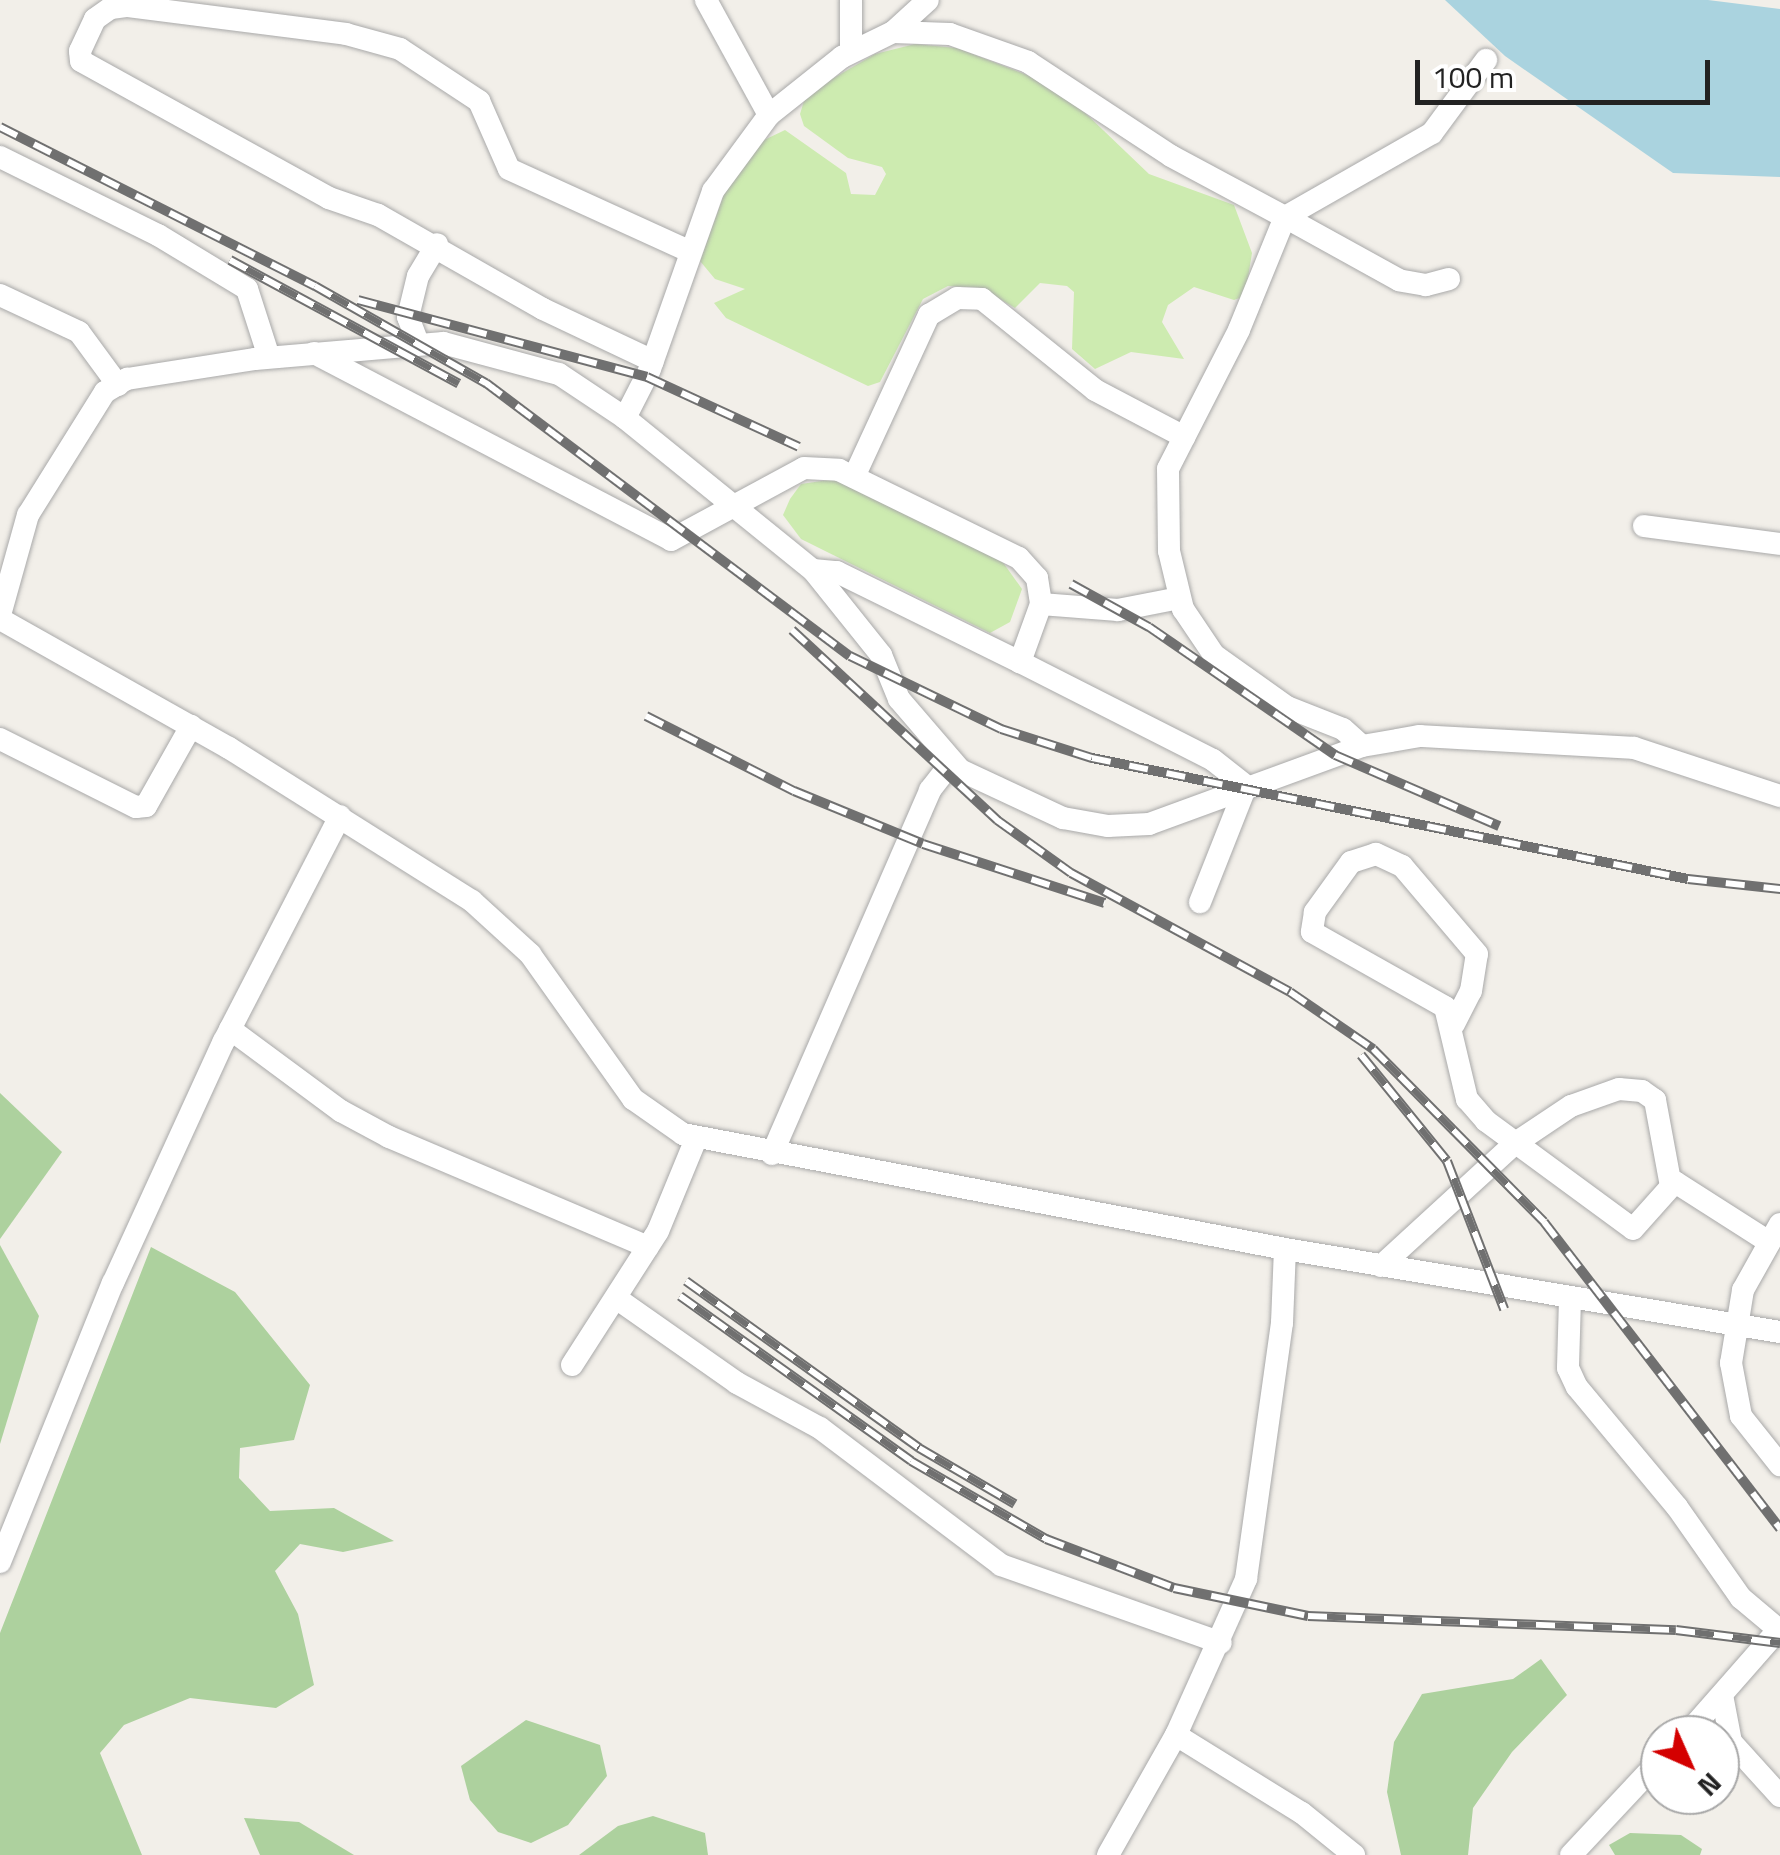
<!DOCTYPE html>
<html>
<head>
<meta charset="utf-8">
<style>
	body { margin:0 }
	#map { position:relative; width:1780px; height:1855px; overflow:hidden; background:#f2efe9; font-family:"Titillium Web",sans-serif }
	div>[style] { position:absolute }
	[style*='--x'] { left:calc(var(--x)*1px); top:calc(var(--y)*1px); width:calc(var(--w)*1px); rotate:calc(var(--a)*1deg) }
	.grass>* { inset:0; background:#cdebb0 }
	.forest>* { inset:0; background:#add19e }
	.water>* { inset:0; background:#aad3df }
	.roads { filter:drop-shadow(0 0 2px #a9a9a9) drop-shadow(0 0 2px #a9a9a9) }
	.minor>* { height:22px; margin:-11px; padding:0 11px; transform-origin:11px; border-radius:11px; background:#fff }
	.rail>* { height:10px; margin-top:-5px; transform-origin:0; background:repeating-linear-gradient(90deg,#fff 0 19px,#707070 0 38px); box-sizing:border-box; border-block:2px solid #707070 }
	span { translate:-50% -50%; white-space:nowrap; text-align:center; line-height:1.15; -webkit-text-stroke:8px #fff; paint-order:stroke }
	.north { position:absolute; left:1640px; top:1715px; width:100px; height:100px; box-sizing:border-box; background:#fff; border:2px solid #a7a7a7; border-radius:50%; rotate:135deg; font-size:28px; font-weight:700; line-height:40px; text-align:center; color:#222 }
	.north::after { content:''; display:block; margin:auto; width:35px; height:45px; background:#d40000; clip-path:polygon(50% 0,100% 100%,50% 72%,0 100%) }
	.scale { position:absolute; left:1415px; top:60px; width:295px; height:45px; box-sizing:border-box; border:5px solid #222; border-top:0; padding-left:12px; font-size:30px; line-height:35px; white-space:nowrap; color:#222; -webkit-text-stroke:8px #fff; paint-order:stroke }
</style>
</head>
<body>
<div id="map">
	<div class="grass">
		<i style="clip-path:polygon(915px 44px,957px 48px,1035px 78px,1080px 108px,1149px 174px,1234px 205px,1252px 253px,1245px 296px,1234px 300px,1194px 287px,1168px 305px,1162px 322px,1184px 359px,1131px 352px,1095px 369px,1072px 349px,1074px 292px,1067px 286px,1040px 283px,1015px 308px,981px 288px,948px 286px,923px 299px,880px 382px,868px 386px,726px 318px,714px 303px,745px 289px,715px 279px,700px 261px,724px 194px,762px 141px,785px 130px,846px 173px,851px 194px,875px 195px,886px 174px,882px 167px,848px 158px,804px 126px,800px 114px,804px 101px,832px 79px,875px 54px)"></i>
		<i style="clip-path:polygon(835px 479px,1002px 561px,1022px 589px,1010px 622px,990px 633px,801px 539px,783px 515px,790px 499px,801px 484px)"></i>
	</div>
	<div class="forest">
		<i style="clip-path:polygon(0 1093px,62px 1152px,0 1239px)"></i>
		<i style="clip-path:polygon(0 1245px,39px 1316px,0 1444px)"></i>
		<i style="clip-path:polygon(151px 1247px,235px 1292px,310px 1385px,294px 1440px,240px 1448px,239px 1478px,270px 1511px,334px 1508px,394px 1541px,343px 1552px,300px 1544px,275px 1571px,298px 1614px,314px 1685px,276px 1708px,190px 1698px,124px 1725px,100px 1753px,142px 1855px,0 1855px,0 1633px)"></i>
		<i style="clip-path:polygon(1541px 1659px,1567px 1695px,1512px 1752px,1473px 1808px,1468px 1855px,1401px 1855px,1387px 1792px,1394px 1742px,1422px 1694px,1513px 1679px)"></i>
		<i style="clip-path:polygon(526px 1720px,600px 1745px,607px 1776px,568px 1825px,531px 1843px,498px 1832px,470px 1800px,461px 1766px)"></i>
		<i style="clip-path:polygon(653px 1816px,705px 1833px,708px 1855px,579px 1855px,618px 1826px)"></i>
		<i style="clip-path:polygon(244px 1818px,299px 1822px,354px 1855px,260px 1855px)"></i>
		<i style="clip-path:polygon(1630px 1833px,1681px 1835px,1702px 1849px,1700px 1855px,1615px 1855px,1609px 1845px)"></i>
	</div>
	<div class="water">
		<i style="clip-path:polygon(1445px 0,1708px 0,1780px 9px,1780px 177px,1673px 173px,1505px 56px)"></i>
	</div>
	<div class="roads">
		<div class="minor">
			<i style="--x:706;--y:0;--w:131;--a:61.3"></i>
			<i style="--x:893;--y:32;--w:47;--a:-42.4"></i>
			<i style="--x:851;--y:51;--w:51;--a:-90"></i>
			<i style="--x:0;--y:157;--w:176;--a:26.3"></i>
			<i style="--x:158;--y:235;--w:104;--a:31.2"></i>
			<i style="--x:247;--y:289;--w:71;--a:72.1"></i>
			<i style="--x:1449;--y:279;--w:24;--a:165"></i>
			<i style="--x:1426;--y:285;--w:27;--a:-170"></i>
			<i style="--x:1399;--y:280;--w:130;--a:-151.1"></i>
			<i style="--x:1285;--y:217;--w:169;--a:-29.7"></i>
			<i style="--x:1432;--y:133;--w:91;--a:-53.5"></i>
			<i style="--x:0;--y:295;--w:87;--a:25.1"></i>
			<i style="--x:79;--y:332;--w:66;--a:53.7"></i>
			<i style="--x:418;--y:343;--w:28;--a:-111"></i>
			<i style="--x:408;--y:317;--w:42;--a:-76.3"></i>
			<i style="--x:418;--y:276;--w:37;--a:-59"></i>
			<i style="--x:314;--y:353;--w:403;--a:27.6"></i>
			<i style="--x:671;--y:540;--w:151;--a:-28.4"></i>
			<i style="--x:804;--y:468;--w:35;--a:3"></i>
			<i style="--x:839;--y:470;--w:200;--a:26.1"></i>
			<i style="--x:1019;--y:558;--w:27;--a:48"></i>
			<i style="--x:1037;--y:578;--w:26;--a:81"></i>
			<i style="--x:1041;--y:604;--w:62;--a:109.9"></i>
			<i style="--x:653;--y:361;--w:122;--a:-154.7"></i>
			<i style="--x:543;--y:309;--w:190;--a:-150.3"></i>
			<i style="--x:378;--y:215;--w:52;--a:-160.9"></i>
			<i style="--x:329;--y:198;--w:283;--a:-151.1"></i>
			<i style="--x:81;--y:61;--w:10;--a:-96"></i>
			<i style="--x:80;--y:51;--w:35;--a:-65"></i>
			<i style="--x:95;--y:19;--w:19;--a:-35"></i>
			<i style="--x:111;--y:8;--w:17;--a:-7"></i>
			<i style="--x:128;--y:6;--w:220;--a:7.3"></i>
			<i style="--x:346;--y:34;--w:56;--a:15.5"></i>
			<i style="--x:400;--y:49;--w:95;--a:33.4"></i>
			<i style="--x:479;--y:101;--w:74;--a:66.2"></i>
			<i style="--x:509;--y:169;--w:198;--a:24.5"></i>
			<i style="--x:625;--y:418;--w:55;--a:-63"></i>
			<i style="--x:650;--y:369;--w:189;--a:-70.5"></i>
			<i style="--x:713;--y:191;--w:94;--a:-53.6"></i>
			<i style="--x:769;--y:115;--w:93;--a:-38.5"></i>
			<i style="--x:842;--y:57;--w:57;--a:-26.1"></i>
			<i style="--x:893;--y:32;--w:57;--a:2"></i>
			<i style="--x:950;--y:34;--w:83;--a:19.7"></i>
			<i style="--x:1028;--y:62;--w:171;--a:33.3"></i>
			<i style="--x:1171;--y:156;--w:129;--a:28.2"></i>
			<i style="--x:1285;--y:217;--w:122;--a:112.2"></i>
			<i style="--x:1239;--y:330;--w:156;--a:117.1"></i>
			<i style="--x:1168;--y:469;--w:82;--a:89.3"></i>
			<i style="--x:1169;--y:551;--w:60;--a:76.4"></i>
			<i style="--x:1183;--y:609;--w:55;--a:56"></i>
			<i style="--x:1214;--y:655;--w:90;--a:35.5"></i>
			<i style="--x:1287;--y:707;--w:60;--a:21.4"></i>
			<i style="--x:1343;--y:729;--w:25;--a:42"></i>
			<i style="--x:854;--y:477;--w:179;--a:-65.2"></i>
			<i style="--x:929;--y:315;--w:33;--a:-31"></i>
			<i style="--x:957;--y:298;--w:25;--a:2"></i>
			<i style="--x:982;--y:299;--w:145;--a:38.8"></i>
			<i style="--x:1095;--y:390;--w:101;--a:27.8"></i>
			<i style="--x:1644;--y:526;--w:137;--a:7.5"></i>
			<i style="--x:813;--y:570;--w:24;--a:5"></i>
			<i style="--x:837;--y:572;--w:204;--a:26.2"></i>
			<i style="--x:1020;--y:662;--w:216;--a:26.9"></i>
			<i style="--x:1213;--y:760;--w:42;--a:38.2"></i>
			<i style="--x:1246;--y:786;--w:125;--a:111.6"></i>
			<i style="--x:1041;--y:604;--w:77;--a:4.5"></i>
			<i style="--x:1118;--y:610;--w:62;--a:-11.1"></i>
			<i style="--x:0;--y:615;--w:104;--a:-74.4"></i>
			<i style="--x:28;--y:515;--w:145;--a:-58"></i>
			<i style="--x:105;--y:392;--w:26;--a:-31"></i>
			<i style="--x:127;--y:379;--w:130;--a:-8.9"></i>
			<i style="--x:255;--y:359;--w:189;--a:-4.9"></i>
			<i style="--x:443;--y:343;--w:120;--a:15"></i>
			<i style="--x:559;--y:374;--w:79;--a:33.7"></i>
			<i style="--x:625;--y:418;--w:242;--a:39"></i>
			<i style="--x:813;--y:570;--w:109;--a:51.3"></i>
			<i style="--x:881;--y:655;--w:48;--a:67.8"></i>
			<i style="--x:899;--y:699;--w:94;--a:49.3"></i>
			<i style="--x:960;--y:770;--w:114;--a:25"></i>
			<i style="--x:1063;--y:818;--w:46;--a:10.1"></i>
			<i style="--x:1108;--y:826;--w:41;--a:-2.8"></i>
			<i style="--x:1149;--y:824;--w:227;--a:-20.1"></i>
			<i style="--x:1362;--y:746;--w:59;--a:-9.8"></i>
			<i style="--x:1420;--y:736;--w:214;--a:3.2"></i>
			<i style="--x:1634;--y:748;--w:154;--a:18.2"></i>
			<i style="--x:0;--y:619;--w:263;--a:29.4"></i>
			<i style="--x:229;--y:748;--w:287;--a:32.2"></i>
			<i style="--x:472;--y:901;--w:79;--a:42.4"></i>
			<i style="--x:530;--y:954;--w:178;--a:54.6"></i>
			<i style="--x:633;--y:1099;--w:61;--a:35"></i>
			<i style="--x:683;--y:1134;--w:613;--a:10.81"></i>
			<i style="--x:1285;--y:1249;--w:502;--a:9.52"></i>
			<i style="--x:0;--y:739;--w:152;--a:26.6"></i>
			<i style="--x:136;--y:807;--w:10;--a:-6"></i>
			<i style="--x:146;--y:806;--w:92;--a:-60.6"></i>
			<i style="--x:1454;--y:1024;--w:37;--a:-63"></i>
			<i style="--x:1471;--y:991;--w:37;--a:-81"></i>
			<i style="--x:1477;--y:954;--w:116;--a:-130.4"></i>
			<i style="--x:1402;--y:866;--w:29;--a:-155"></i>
			<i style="--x:1376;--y:854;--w:26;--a:162"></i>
			<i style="--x:1351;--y:862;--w:62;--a:125.8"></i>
			<i style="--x:1315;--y:912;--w:20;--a:99"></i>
			<i style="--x:1312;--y:932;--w:153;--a:29.4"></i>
			<i style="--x:1445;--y:1007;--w:95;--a:76.6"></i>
			<i style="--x:1467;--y:1099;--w:29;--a:49"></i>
			<i style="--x:1486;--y:1121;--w:182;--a:36.3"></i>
			<i style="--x:1633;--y:1229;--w:63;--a:-48.2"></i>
			<i style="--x:1675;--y:1182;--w:112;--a:32.6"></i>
			<i style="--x:230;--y:1029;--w:138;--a:36.5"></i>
			<i style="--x:341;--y:1111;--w:55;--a:28.4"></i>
			<i style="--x:389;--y:1137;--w:281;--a:23"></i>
			<i style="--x:772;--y:1154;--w:397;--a:-66.5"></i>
			<i style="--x:930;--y:790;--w:36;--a:-52"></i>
			<i style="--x:1780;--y:1224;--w:76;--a:119.3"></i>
			<i style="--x:1743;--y:1290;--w:74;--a:99.3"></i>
			<i style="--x:1731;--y:1363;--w:54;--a:79.3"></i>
			<i style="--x:1741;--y:1416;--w:63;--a:51.5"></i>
			<i style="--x:1381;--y:1266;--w:180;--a:-42.5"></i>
			<i style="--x:1514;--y:1144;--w:69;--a:-33.7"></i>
			<i style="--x:1571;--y:1106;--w:51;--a:-19.5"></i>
			<i style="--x:1619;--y:1089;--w:23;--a:5"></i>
			<i style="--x:1642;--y:1091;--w:16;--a:35"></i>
			<i style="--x:1655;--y:1100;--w:87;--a:79.5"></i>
			<i style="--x:616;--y:1298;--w:148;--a:35.1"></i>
			<i style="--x:737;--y:1383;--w:94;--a:28.5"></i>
			<i style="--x:820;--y:1428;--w:227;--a:37.1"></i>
			<i style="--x:1001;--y:1565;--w:233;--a:19.5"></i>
			<i style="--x:1570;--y:1299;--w:69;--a:91.7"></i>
			<i style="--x:1568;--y:1368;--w:21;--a:65"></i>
			<i style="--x:1577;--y:1387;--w:156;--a:50.2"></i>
			<i style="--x:1677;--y:1507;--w:111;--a:54.9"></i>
			<i style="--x:1741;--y:1598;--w:50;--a:40.1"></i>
			<i style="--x:572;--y:1365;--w:159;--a:-57.3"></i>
			<i style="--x:658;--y:1231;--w:100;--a:-67.6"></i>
			<i style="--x:0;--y:1562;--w:301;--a:-68"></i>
			<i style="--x:113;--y:1283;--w:266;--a:-65.4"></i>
			<i style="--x:224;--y:1041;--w:253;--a:-62.7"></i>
			<i style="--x:1723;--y:1700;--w:43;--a:79.2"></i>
			<i style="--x:1731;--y:1742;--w:73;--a:47.8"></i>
			<i style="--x:1176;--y:1735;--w:148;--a:31.8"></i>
			<i style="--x:1302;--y:1813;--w:67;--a:38.9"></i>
			<i style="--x:1686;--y:1735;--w:142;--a:-48.7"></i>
			<i style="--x:1108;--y:1855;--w:138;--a:-60.5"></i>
			<i style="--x:1176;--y:1735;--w:171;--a:-65.8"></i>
			<i style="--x:1246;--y:1579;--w:259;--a:-82"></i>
			<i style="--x:1282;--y:1323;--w:74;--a:-87.7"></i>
			<i style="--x:1571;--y:1855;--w:130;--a:-46.9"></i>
		</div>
	</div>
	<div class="rail">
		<i style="--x:0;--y:127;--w:353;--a:26.8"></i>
		<i style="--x:315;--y:286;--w:197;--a:29.6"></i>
		<i style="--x:486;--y:383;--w:455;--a:36.9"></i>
		<i style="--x:850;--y:656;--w:168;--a:25.8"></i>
		<i style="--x:1001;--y:729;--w:96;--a:17.7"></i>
		<i style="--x:1092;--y:758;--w:608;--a:11.48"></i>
		<i style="--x:1688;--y:879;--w:93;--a:6.2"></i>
		<i style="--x:230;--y:260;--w:260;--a:28.4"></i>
		<i style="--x:358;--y:300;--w:299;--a:14.9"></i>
		<i style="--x:647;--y:377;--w:167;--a:24.7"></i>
		<i style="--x:1071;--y:584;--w:89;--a:28.9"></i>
		<i style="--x:1149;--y:627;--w:226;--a:34.5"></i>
		<i style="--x:1335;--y:755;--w:179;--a:23.4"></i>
		<i style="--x:792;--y:630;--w:280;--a:42.8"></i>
		<i style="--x:997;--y:820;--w:91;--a:35.6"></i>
		<i style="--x:1071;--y:873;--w:249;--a:28.5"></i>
		<i style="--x:1290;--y:992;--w:101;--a:34.5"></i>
		<i style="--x:1373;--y:1049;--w:243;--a:45.3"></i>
		<i style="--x:1544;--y:1222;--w:387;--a:52.4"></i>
		<i style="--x:646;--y:716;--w:166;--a:26.9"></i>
		<i style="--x:794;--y:791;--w:139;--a:22.3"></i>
		<i style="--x:923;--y:844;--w:191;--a:18"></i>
		<i style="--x:1361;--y:1055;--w:136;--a:50.9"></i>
		<i style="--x:1447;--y:1161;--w:159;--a:68.9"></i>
		<i style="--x:686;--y:1281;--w:287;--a:35.6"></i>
		<i style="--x:919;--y:1448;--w:111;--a:30.3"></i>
		<i style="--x:680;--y:1296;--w:284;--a:35.5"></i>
		<i style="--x:911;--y:1461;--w:156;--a:30"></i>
		<i style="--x:1046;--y:1539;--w:137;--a:20.9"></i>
		<i style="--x:1174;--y:1588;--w:137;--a:11.8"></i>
		<i style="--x:1308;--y:1616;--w:368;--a:2.2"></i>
		<i style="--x:1676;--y:1630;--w:105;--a:7.1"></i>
	</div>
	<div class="north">N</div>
	<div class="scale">100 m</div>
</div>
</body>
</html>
